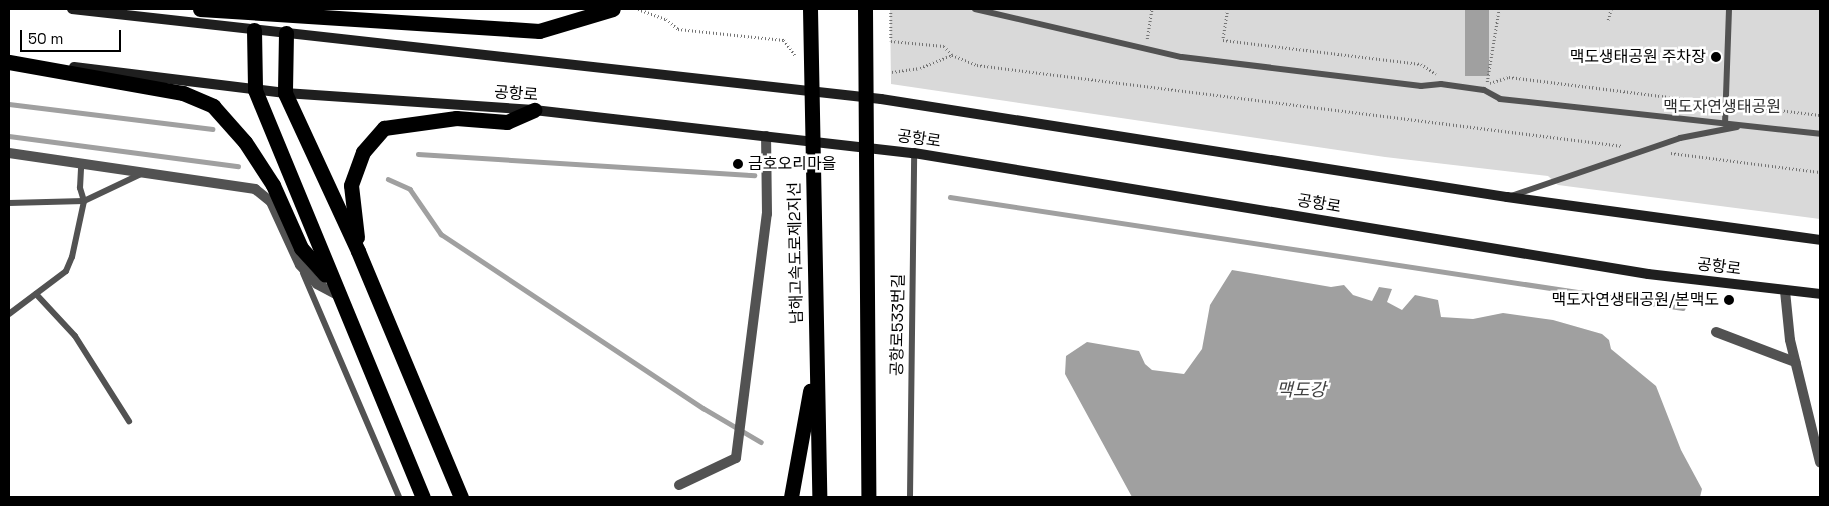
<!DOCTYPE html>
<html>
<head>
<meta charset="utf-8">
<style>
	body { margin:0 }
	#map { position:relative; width:1829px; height:506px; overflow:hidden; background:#fff; font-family:"Space Grotesk","Noto Sans KR",sans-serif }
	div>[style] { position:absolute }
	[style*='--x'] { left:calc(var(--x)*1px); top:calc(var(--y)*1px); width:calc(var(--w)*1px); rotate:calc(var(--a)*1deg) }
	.green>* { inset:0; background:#d9d9d9 }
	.water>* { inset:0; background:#a0a0a0; transform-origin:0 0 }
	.stream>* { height:4.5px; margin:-2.25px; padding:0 2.25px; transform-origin:2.25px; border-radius:2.25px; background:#a0a0a0 }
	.path>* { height:2.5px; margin-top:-1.25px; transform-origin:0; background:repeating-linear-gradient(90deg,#747474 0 1px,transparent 0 3.5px) }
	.service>* { height:6px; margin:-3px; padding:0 3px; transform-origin:3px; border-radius:3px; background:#525252 }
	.minor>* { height:10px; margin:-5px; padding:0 5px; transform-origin:5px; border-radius:5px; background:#525252 }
	.secondary>* { height:10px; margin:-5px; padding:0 5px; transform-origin:5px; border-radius:5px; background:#1f1f1f }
	.motorway>* { height:15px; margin:-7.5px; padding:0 7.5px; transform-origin:7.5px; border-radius:7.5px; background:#000 }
	.dots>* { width:14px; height:14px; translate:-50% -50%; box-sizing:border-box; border:2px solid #fff; border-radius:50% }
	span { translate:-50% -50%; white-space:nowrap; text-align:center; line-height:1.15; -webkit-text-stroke:5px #fff; paint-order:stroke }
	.poi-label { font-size:16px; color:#000 }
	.right { translate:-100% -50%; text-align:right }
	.left { translate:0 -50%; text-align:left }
	.street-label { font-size:16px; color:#000 }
	.park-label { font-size:16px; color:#303030 }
	.water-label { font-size:18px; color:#414141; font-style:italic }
	.frame { position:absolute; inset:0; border:10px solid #000; pointer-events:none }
	.scale { position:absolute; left:20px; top:30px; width:101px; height:22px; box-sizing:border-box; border:2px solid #000; border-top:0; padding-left:6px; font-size:15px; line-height:18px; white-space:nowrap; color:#000; -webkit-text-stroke:4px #fff; paint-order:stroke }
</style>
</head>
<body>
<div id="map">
	<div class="green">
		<i style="clip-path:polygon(890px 9px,1820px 9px,1820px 219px,1558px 185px,1548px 176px,1385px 157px,891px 84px)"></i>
	</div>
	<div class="water">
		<i style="left:1465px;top:9px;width:24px;height:67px"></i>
		<i style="clip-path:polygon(1232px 270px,1331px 287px,1344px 285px,1353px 295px,1372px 301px,1379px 287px,1392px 289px,1387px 302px,1402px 310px,1415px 295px,1438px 300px,1441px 317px,1473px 319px,1503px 313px,1553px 320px,1602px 334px,1609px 340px,1611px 349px,1656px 386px,1681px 450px,1702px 489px,1700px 497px,1132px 497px,1065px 374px,1066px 356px,1087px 342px,1139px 351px,1145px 364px,1152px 370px,1184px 374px,1202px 349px,1210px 305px)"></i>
	</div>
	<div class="stream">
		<i style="--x:9;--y:104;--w:205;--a:7"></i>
		<i style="--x:9;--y:136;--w:231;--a:7.5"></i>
		<i style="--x:418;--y:154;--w:337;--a:3.6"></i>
		<i style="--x:388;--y:179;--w:24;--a:24"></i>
		<i style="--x:410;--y:189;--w:55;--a:55.4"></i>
		<i style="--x:441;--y:234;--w:315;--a:33.6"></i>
		<i style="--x:703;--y:408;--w:67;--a:30.4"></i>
		<i style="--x:950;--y:197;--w:741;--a:8.61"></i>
	</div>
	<div class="path">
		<i style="--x:638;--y:9;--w:30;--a:20"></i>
		<i style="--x:666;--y:19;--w:16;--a:40"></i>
		<i style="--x:678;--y:29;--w:107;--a:5.9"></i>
		<i style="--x:784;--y:40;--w:19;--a:54"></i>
		<i style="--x:891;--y:9;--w:32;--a:90"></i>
		<i style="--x:891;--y:41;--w:53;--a:5.4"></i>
		<i style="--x:944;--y:46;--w:12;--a:48"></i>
		<i style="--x:1228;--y:9;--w:31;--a:99"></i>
		<i style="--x:1223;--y:40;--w:199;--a:6.9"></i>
		<i style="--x:1421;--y:64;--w:18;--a:34"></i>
		<i style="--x:1608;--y:20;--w:11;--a:-75"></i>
		<i style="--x:1147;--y:39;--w:30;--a:-81"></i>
		<i style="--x:892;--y:72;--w:28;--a:-8"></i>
		<i style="--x:920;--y:68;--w:35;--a:-22"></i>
		<i style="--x:952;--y:55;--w:27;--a:22"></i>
		<i style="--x:977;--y:65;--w:651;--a:7.15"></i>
		<i style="--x:1487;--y:82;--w:74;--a:-80.7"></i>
		<i style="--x:1490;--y:83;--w:20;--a:-18"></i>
		<i style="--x:1509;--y:77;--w:210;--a:7.1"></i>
		<i style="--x:1735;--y:105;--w:86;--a:6.7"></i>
		<i style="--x:1671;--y:153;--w:150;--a:7.3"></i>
	</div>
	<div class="service">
		<i style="--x:975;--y:9;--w:212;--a:13.1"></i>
		<i style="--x:1182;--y:57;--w:241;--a:6.9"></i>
		<i style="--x:1421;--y:86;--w:20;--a:-6"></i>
		<i style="--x:1441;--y:84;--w:43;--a:7.9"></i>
		<i style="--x:1484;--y:90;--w:18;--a:29"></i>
		<i style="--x:1500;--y:99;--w:322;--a:6.2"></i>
		<i style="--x:1725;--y:124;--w:115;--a:-88"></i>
		<i style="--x:1511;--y:196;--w:179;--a:-18.9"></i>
		<i style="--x:1680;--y:138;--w:58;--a:-10.9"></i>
		<i style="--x:9;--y:203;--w:75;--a:-1.5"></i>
		<i style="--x:84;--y:201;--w:63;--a:-25.3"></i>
		<i style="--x:303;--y:273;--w:244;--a:66.8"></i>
		<i style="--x:36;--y:294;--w:57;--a:47.1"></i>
		<i style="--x:75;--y:336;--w:101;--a:57.6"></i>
		<i style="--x:9;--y:314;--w:71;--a:-37"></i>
		<i style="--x:66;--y:271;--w:15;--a:-67"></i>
		<i style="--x:72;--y:257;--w:57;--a:-77.9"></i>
		<i style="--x:84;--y:201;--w:14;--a:-107"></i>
		<i style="--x:80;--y:188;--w:22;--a:-87"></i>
		<i style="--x:910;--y:497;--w:344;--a:-89.3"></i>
	</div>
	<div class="minor">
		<i style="--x:9;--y:153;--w:249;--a:8.3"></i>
		<i style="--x:255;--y:189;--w:21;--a:39"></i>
		<i style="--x:271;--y:202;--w:69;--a:65.3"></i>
		<i style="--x:300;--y:265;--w:25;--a:48"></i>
		<i style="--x:317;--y:284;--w:24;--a:28"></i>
		<i style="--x:1785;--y:291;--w:49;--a:84.2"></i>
		<i style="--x:1790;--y:340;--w:126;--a:76.2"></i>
		<i style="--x:1716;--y:332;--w:85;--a:20.8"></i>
		<i style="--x:679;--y:485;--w:63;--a:-25.3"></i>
		<i style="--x:736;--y:458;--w:246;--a:-82.8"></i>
		<i style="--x:767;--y:214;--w:78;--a:-90.7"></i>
	</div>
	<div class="secondary">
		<i style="--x:72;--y:9;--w:814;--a:6.35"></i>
		<i style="--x:881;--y:99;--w:634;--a:8.9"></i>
		<i style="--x:1507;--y:197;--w:316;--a:7.8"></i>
		<i style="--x:74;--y:67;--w:213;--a:7"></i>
		<i style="--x:285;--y:93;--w:250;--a:3.9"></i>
		<i style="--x:534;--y:110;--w:382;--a:6.5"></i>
		<i style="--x:914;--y:153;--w:744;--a:9.36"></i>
		<i style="--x:1648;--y:274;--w:173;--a:6.6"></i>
	</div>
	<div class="motorway">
		<i style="--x:200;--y:9;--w:340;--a:3.7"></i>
		<i style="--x:539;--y:31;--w:77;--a:-16.6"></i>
		<i style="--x:810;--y:9;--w:488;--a:88.9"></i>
		<i style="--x:865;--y:9;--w:488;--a:89.6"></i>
		<i style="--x:254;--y:30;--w:60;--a:89"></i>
		<i style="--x:255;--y:90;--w:440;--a:67.6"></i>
		<i style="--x:286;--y:33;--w:60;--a:91"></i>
		<i style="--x:285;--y:93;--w:174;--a:65.2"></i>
		<i style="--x:358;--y:251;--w:267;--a:67.3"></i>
		<i style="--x:9;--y:62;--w:177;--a:10.1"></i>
		<i style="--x:183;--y:93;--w:33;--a:23"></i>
		<i style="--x:213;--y:106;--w:48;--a:48.4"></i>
		<i style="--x:245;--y:142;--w:51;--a:56.9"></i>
		<i style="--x:273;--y:185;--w:69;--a:66"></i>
		<i style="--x:301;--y:248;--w:36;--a:48"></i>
		<i style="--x:357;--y:237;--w:52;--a:-96.6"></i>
		<i style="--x:351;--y:185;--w:35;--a:-70"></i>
		<i style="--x:363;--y:152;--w:32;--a:-49"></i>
		<i style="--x:384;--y:128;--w:73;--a:-7.9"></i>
		<i style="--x:456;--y:118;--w:51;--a:4.5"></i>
		<i style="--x:507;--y:122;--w:30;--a:-24"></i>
		<i style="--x:791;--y:497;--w:108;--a:-79.8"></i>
	</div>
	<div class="dots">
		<i style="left:1716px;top:57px;background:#000"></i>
		<i style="left:738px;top:164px;background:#000"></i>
		<i style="left:1729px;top:300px;background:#000"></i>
	</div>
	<div class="poi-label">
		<span class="right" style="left:1706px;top:57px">맥도생태공원 주차장</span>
		<span class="left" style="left:748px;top:164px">금호오리마을</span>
		<span class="right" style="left:1719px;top:300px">맥도자연생태공원/본맥도</span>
	</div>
	<div class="street-label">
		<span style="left:516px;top:94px;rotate:4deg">공항로</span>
		<span style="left:919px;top:139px;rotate:8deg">공항로</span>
		<span style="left:1319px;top:204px;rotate:9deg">공항로</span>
		<span style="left:796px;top:253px;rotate:-91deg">남해고속도로제2지선</span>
		<span style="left:1719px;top:267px;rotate:7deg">공항로</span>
		<span style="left:898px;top:325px;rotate:-89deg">공항로533번길</span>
	</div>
	<div class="park-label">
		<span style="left:1722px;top:107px">맥도자연생태공원</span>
	</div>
	<div class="water-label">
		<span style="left:1301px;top:390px">맥도강</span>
	</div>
	<div class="frame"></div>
	<div class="scale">50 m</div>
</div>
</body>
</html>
